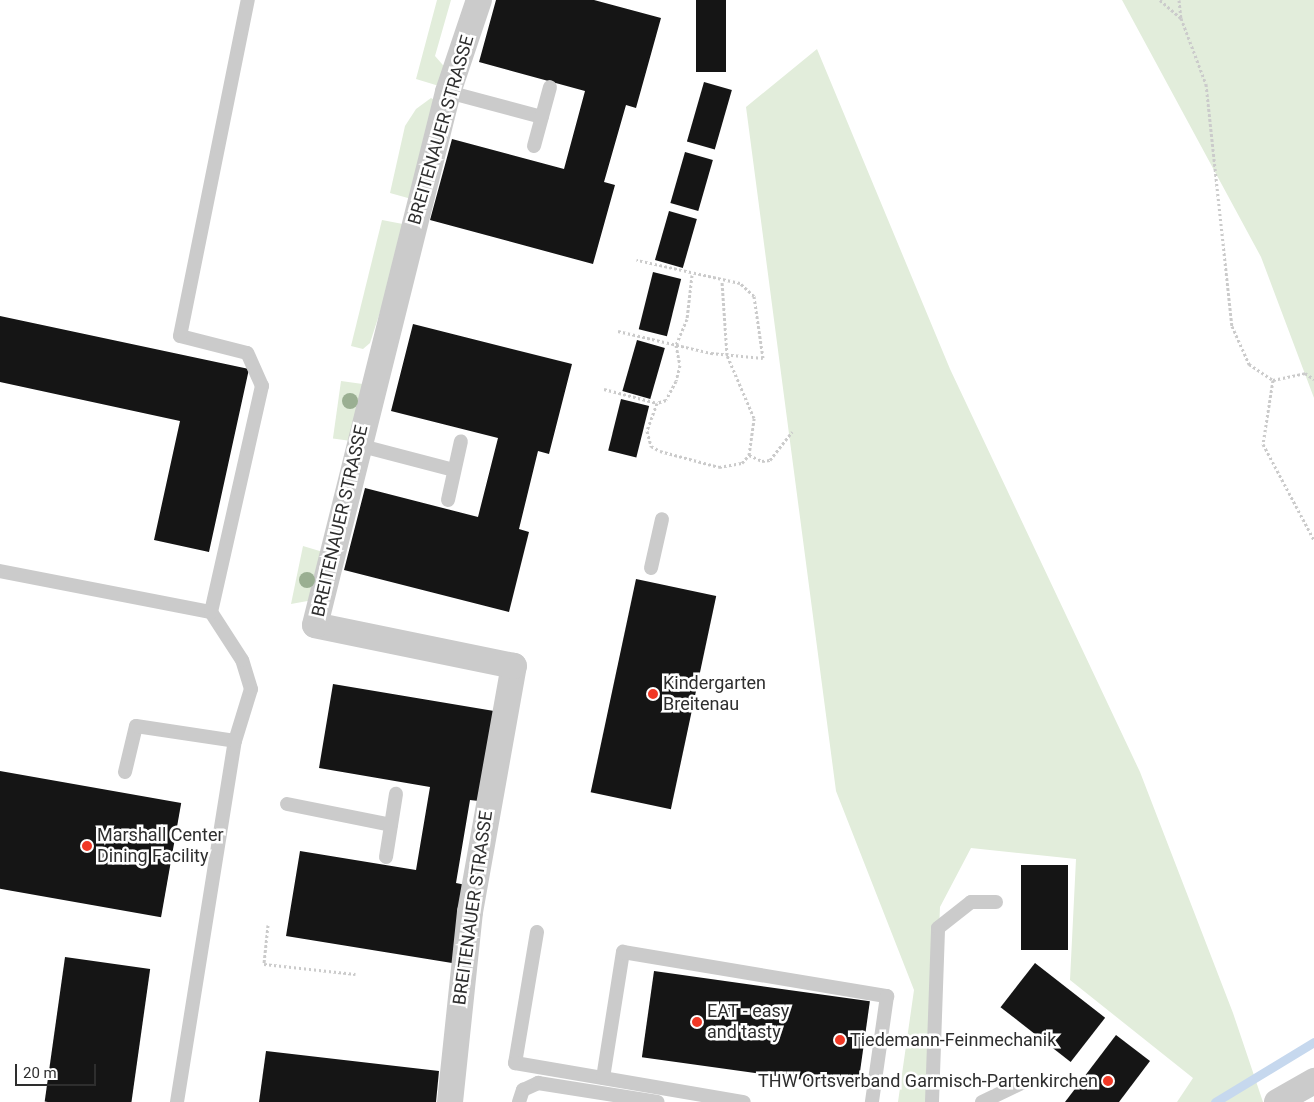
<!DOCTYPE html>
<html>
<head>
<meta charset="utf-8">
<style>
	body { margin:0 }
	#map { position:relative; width:1314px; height:1102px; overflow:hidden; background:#fff; font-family:Roboto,sans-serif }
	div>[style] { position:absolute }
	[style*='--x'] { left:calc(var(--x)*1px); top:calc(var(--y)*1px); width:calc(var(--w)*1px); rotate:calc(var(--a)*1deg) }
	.green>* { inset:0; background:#e2eddb; transform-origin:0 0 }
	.stream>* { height:9px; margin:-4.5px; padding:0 4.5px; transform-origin:4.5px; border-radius:4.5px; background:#c6d8ee }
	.building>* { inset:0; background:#151515; transform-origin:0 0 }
	.path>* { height:3px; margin-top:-1.5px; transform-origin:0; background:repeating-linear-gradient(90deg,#cbcbcb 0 2.5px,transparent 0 5px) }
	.service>* { height:14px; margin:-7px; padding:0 7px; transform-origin:7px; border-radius:7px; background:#cbcbcb }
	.minor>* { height:26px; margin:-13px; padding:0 13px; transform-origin:13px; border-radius:13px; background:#cbcbcb }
	.trees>* { width:16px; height:16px; margin:-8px; border-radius:50%; background:#9aaf92 }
	.dots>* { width:14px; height:14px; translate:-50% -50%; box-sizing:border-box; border:2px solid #fff; border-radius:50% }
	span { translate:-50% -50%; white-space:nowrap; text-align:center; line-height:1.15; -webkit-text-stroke:5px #fff; paint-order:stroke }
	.street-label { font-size:18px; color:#2e2e2e }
	.poi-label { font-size:18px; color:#2e2e2e }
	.left { translate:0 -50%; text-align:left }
	.right { translate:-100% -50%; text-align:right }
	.scale { position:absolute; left:15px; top:1064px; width:81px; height:22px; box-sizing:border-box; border:2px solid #2e2e2e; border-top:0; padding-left:6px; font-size:15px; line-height:18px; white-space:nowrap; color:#2e2e2e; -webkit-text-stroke:4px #fff; paint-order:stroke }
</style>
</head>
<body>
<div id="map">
	<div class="green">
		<i style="clip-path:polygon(437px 0,451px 0,435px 56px,449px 72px,439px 86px,416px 79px)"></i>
		<i style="clip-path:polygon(1122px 0,1314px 0,1314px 398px,1261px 257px)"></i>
		<i style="clip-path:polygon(817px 49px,950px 369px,1140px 772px,1233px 1013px,1263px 1102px,1177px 1102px,1193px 1078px,1070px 980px,1076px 859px,971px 848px,940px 907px,932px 1102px,898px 1102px,914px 990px,836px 791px,746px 107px)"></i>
		<i style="clip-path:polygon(431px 98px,443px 105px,415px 200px,390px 193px,405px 126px,416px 109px)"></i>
		<i style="clip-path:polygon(382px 220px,408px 225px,370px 343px,363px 349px,351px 346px)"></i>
		<i style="left:341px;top:381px;width:22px;height:58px;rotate:8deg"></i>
		<i style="clip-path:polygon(303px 546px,323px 552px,313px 600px,291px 604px)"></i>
	</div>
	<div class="stream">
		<i style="--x:1215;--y:1102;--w:116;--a:-31.2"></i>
	</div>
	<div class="building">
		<i style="clip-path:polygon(496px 0,594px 0,661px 18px,636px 108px,626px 105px,604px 182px,615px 185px,593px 264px,430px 220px,452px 139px,564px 169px,585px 91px,479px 62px)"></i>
		<i style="left:696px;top:0;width:30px;height:72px"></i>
		<i style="left:704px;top:82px;width:29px;height:62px;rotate:16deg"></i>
		<i style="left:685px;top:152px;width:29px;height:53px;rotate:16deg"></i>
		<i style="left:669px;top:211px;width:29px;height:51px;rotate:16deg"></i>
		<i style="left:653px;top:272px;width:29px;height:59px;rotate:14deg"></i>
		<i style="clip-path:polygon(0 316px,249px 369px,209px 552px,154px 540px,180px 421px,0 382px)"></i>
		<i style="clip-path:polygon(413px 324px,572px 364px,549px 454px,538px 451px,519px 529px,529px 532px,509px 612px,344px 570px,365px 488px,478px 517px,498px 438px,391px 411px)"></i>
		<i style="left:637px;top:340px;width:29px;height:53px;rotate:16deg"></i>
		<i style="left:621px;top:399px;width:29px;height:53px;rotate:14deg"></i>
		<i style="left:636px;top:579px;width:82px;height:218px;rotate:12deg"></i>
		<i style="clip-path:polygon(333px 684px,494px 711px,479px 801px,470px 800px,456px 883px,466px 885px,452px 963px,286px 936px,300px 851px,416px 870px,430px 787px,319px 768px)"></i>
		<i style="left:0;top:771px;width:184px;height:116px;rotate:10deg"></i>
		<i style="left:1021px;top:865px;width:47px;height:85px"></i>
		<i style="left:65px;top:957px;width:86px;height:146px;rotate:8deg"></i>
		<i style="left:1035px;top:963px;width:89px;height:56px;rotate:38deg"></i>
		<i style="left:654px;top:971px;width:218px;height:87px;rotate:8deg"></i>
		<i style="clip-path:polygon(1116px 1035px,1150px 1061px,1119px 1102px,1065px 1102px)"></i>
		<i style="clip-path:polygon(266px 1051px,439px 1071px,436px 1102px,259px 1102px)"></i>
	</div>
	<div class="path">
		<i style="--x:1160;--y:0;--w:28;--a:41"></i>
		<i style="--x:1179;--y:0;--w:18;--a:84"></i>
		<i style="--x:1181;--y:18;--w:71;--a:69.3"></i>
		<i style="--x:1206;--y:84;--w:243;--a:83.9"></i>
		<i style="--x:1232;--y:326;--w:42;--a:65.9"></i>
		<i style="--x:1249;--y:364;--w:29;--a:34"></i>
		<i style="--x:1273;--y:380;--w:33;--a:-12"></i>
		<i style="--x:1305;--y:373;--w:11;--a:34"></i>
		<i style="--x:692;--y:275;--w:44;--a:96.5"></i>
		<i style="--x:687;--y:319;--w:28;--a:113"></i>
		<i style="--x:676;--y:345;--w:20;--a:79"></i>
		<i style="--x:680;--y:365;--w:16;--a:104"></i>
		<i style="--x:676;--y:381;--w:21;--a:118"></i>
		<i style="--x:666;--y:400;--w:9;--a:162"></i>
		<i style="--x:657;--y:403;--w:30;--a:110"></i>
		<i style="--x:647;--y:431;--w:16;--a:75"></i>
		<i style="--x:651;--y:446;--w:10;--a:29"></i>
		<i style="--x:660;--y:451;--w:61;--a:15.2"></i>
		<i style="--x:719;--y:467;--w:23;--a:-10"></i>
		<i style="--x:742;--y:463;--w:11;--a:-49"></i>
		<i style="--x:749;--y:455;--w:37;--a:-82"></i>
		<i style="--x:754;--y:418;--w:69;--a:-113.2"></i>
		<i style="--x:727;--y:355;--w:74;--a:-93.9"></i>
		<i style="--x:618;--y:331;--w:96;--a:13.3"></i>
		<i style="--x:711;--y:353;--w:52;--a:5.5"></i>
		<i style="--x:763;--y:358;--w:63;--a:-98.3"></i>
		<i style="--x:754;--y:296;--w:19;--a:-137"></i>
		<i style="--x:740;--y:283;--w:106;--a:-167.4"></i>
		<i style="--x:1273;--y:380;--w:65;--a:98.9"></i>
		<i style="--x:1263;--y:444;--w:109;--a:62"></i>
		<i style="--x:604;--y:389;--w:55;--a:14.8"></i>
		<i style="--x:749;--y:455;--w:14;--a:25"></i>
		<i style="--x:762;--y:461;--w:8;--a:-7"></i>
		<i style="--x:770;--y:460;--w:36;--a:-52"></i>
		<i style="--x:268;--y:925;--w:39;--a:96"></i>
		<i style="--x:264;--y:964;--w:92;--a:6.3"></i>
	</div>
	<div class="service">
		<i style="--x:448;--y:92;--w:97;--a:14.9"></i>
		<i style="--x:534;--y:146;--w:61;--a:-74.8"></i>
		<i style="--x:358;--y:445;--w:99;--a:14.6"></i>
		<i style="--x:448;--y:500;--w:60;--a:-77.6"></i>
		<i style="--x:651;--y:568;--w:50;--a:-77.3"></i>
		<i style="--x:0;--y:571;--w:215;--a:11"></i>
		<i style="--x:125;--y:772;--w:47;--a:-76.6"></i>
		<i style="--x:136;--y:726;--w:100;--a:8.6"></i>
		<i style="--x:287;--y:804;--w:106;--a:11.4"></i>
		<i style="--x:386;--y:857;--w:64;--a:-81"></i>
		<i style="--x:537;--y:932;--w:133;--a:99.5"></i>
		<i style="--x:515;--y:1063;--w:232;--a:9.7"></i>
		<i style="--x:603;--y:1078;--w:128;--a:-81"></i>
		<i style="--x:623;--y:952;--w:268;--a:9.5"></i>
		<i style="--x:887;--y:996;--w:107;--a:98.1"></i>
		<i style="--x:177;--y:1102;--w:366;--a:-80.9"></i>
		<i style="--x:235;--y:741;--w:54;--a:-72.9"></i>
		<i style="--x:251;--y:689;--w:30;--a:-107"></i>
		<i style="--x:242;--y:660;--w:57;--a:-122.9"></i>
		<i style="--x:211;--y:612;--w:232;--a:-77.3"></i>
		<i style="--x:262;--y:386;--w:36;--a:-114"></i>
		<i style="--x:247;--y:353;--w:69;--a:-165.8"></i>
		<i style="--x:180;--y:336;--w:343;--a:-78.6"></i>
		<i style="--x:519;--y:1102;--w:13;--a:-72"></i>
		<i style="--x:523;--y:1090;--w:17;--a:-25"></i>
		<i style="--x:538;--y:1083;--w:121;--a:9"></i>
		<i style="--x:932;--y:1102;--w:174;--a:-88"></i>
		<i style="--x:938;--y:928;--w:42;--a:-38.2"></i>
		<i style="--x:971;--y:902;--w:25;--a:0"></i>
		<i style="--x:982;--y:1102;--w:47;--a:-25.5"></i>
	</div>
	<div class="minor">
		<i style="--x:450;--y:1102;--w:191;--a:-84"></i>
		<i style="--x:470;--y:912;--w:250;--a:-79.9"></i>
		<i style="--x:514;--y:666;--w:203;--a:-168.4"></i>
		<i style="--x:315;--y:625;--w:549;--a:-75.99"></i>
		<i style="--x:448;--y:92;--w:97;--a:-71.4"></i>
		<i style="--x:1277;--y:1102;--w:43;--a:-29.6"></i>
	</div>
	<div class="trees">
		<i style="left:350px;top:401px"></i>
		<i style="left:307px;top:580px"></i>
	</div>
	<div class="dots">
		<i style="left:653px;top:694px;background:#f13825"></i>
		<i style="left:87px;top:846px;background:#f13825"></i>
		<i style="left:697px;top:1022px;background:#f13825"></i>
		<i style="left:840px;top:1040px;background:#f13825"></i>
		<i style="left:1108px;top:1081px;background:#f13825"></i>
	</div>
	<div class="street-label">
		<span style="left:441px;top:130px;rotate:-74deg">BREITENAUER STRASSE</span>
		<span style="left:340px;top:521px;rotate:-77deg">BREITENAUER STRASSE</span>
		<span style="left:473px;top:908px;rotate:-82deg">BREITENAUER STRASSE</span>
	</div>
	<div class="poi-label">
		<span class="left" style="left:663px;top:694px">Kindergarten<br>Breitenau</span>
		<span class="left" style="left:97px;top:846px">Marshall Center<br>Dining Facility</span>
		<span class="left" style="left:707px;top:1022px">EAT - easy<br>and tasty</span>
		<span class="left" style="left:850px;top:1040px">Tiedemann-Feinmechanik</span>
		<span class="right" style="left:1098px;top:1081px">THW Ortsverband Garmisch-Partenkirchen</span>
	</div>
	<div class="scale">20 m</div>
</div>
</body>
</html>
